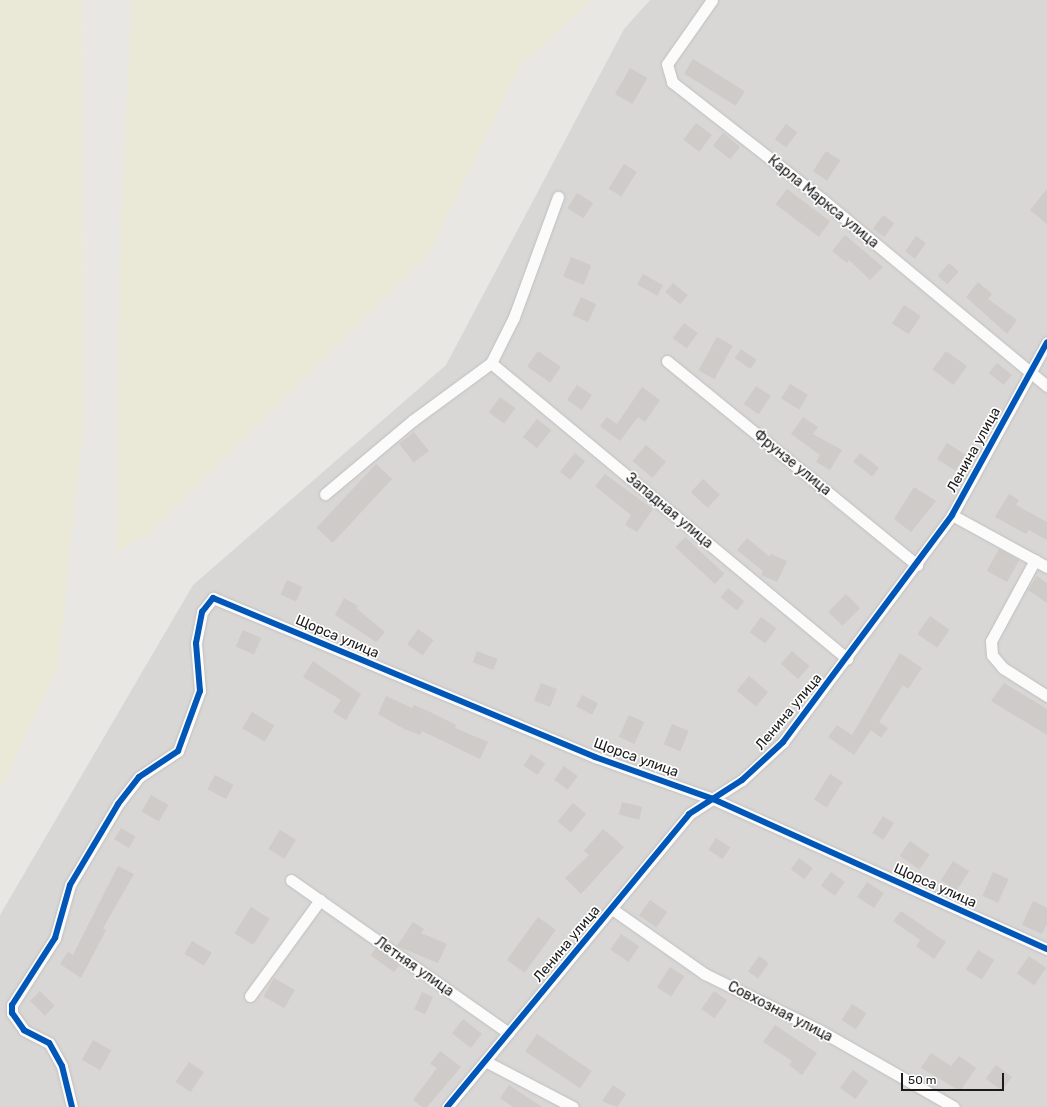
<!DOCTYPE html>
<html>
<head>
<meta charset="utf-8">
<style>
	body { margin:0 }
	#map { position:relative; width:1047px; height:1107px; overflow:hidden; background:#e9e7e4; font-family:Rubik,sans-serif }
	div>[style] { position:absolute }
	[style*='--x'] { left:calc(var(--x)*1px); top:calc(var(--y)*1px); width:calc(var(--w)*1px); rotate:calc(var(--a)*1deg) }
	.residential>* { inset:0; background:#d8d7d5 }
	.farmland>* { inset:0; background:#eae9d7 }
	.building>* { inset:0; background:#cecbc8; transform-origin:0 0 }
	.roads { filter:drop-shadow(0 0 1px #c0bfbe) drop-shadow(0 0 1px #c0bfbe) }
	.street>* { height:11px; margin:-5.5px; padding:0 5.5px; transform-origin:5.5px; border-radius:5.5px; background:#fcfbfb }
	.cycleway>* { height:6px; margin:-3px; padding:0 3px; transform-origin:3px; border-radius:3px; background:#0057b8 }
	span { translate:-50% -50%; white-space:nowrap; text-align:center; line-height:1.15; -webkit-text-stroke:3.5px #fff; paint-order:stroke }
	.street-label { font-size:14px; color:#1b1b1b }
	.scale { position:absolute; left:901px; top:1073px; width:103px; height:18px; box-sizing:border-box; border:2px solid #1b1b1b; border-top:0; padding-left:5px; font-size:12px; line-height:14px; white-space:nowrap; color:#1b1b1b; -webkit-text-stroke:3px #fff; paint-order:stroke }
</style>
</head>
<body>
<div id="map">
	<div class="residential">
		<i style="clip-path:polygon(650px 0,1047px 0,1047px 1107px,0 1107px,0 915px,193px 585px,446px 365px,624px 29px)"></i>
	</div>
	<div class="farmland">
		<i style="clip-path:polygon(0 0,82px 0,84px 424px,58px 667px,0 790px)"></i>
		<i style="clip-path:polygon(132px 0,592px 0,520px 66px,430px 252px,146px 536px,116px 553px,120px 235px)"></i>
	</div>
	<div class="building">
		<i style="left:693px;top:59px;width:61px;height:17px;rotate:32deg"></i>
		<i style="left:630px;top:68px;width:20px;height:30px;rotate:30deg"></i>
		<i style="left:696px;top:123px;width:20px;height:21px;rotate:37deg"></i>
		<i style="left:786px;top:124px;width:14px;height:19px;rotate:36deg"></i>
		<i style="left:723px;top:133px;width:22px;height:16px;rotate:39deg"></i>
		<i style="left:826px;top:151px;width:17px;height:24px;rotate:33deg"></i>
		<i style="left:624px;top:164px;width:15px;height:29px;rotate:32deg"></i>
		<i style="left:787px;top:189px;width:54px;height:19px;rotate:37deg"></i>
		<i style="clip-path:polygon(1047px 189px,1047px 224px,1030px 210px)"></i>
		<i style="left:577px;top:193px;width:19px;height:18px;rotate:32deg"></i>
		<i style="left:883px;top:215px;width:14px;height:17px;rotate:36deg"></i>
		<i style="clip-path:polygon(845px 235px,883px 267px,870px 280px,849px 260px,847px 263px,832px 251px)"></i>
		<i style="left:916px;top:236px;width:12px;height:19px;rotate:35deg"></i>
		<i style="left:571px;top:257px;width:22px;height:21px;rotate:22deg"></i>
		<i style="left:949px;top:263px;width:13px;height:17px;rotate:42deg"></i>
		<i style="left:643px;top:274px;width:23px;height:12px;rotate:29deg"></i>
		<i style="clip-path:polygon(978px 282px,992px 294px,988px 299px,1017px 320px,1007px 334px,966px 297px)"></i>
		<i style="left:673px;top:283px;width:19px;height:12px;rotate:39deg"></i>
		<i style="left:581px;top:297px;width:17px;height:20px;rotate:25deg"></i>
		<i style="left:904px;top:305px;width:20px;height:22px;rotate:33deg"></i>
		<i style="left:684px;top:323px;width:17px;height:19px;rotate:36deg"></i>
		<i style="left:717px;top:337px;width:18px;height:38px;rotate:29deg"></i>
		<i style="left:741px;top:349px;width:19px;height:11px;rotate:35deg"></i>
		<i style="left:538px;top:351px;width:28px;height:19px;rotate:35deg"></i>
		<i style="left:946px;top:351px;width:26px;height:23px;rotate:36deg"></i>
		<i style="left:997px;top:363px;width:19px;height:13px;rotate:39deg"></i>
		<i style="left:790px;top:384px;width:21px;height:17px;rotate:31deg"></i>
		<i style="left:577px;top:385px;width:18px;height:18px;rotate:34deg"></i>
		<i style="left:756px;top:386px;width:18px;height:22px;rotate:34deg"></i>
		<i style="clip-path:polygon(642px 387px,660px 400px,645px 422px,638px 417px,620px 441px,600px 426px,607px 417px,617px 424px)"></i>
		<i style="left:500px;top:397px;width:19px;height:19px;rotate:36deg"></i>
		<i style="clip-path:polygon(803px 417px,818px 427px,813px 434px,842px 450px,830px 470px,816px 462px,820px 455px,791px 434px)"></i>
		<i style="left:537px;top:419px;width:18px;height:23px;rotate:38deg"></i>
		<i style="left:414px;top:432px;width:24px;height:19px;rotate:52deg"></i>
		<i style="left:947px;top:443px;width:22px;height:19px;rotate:32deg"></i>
		<i style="left:646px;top:445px;width:26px;height:21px;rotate:40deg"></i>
		<i style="left:575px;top:453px;width:13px;height:24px;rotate:39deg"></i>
		<i style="left:860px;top:453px;width:24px;height:11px;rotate:38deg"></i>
		<i style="left:376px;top:464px;width:22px;height:87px;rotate:43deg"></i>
		<i style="clip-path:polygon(605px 474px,653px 509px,637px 532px,625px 525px,631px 515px,595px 486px)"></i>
		<i style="left:703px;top:479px;width:23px;height:18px;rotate:43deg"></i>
		<i style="clip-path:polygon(914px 487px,936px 501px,911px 532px,894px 519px)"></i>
		<i style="clip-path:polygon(1009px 494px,1019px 500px,1016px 505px,1047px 522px,1047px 540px,1029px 530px,1026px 534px,995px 517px)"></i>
		<i style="left:685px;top:537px;width:54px;height:14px;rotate:43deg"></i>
		<i style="clip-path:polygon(747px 538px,770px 557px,771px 554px,787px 561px,777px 582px,761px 575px,763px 571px,737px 550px)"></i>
		<i style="left:999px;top:549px;width:23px;height:25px;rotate:29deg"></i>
		<i style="clip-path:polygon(1037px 576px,1047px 583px,1047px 603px,1028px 590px)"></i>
		<i style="left:287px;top:580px;width:17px;height:16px;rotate:24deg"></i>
		<i style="left:728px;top:588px;width:21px;height:12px;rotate:39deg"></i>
		<i style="left:846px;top:594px;width:20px;height:25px;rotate:45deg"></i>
		<i style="clip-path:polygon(344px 598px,358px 606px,356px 608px,385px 632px,376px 642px,335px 615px)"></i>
		<i style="left:930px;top:616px;width:24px;height:22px;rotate:35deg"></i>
		<i style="left:761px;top:617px;width:19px;height:19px;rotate:36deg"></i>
		<i style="left:418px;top:629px;width:19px;height:19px;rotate:35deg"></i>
		<i style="left:243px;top:630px;width:20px;height:18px;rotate:24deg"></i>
		<i style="left:477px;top:651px;width:22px;height:12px;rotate:21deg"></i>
		<i style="left:792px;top:651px;width:23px;height:17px;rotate:41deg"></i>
		<i style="clip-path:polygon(900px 653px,922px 668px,908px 689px,903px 685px,879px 722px,888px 728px,881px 738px,871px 730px,854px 755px,828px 737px,837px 725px,852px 735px)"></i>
		<i style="clip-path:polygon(313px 661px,361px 694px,346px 720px,333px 712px,341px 700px,303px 677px)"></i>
		<i style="left:749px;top:676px;width:25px;height:19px;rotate:40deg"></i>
		<i style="left:541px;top:683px;width:17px;height:19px;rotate:21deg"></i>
		<i style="clip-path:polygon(1004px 683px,1047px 709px,1047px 735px,991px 701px)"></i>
		<i style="left:582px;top:695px;width:18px;height:13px;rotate:27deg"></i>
		<i style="clip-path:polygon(386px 696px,412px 708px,414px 705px,430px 712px,456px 725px,455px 728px,488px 742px,480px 759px,422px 731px,420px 735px,404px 729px,378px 714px)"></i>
		<i style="left:252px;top:712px;width:26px;height:19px;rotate:31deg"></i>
		<i style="left:629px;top:715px;width:17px;height:24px;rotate:25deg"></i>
		<i style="left:672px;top:724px;width:18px;height:22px;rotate:22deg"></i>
		<i style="left:531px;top:754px;width:17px;height:14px;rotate:33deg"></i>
		<i style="left:564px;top:766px;width:17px;height:17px;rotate:36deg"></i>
		<i style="left:830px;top:774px;width:15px;height:30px;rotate:32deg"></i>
		<i style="left:215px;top:775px;width:21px;height:16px;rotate:28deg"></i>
		<i style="left:151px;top:795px;width:20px;height:19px;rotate:30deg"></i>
		<i style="left:622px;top:802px;width:21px;height:13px;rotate:14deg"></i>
		<i style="left:573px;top:803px;width:17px;height:24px;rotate:40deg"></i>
		<i style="left:883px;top:816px;width:13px;height:20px;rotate:32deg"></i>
		<i style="left:121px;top:828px;width:17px;height:13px;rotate:31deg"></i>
		<i style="clip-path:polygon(603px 829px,624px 847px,581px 894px,565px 878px,589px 855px,584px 851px)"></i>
		<i style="left:280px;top:830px;width:19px;height:22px;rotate:32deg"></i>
		<i style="left:716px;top:838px;width:17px;height:14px;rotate:33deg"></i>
		<i style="left:910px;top:841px;width:24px;height:18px;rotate:35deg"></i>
		<i style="left:799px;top:858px;width:17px;height:14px;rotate:36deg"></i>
		<i style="left:953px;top:861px;width:19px;height:23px;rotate:32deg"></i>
		<i style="clip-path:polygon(118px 866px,134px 874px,103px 928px,106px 930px,81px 978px,60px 964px,68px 952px,73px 955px)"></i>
		<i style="left:831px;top:872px;width:17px;height:17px;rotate:36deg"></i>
		<i style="left:993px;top:872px;width:17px;height:26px;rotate:24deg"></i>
		<i style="left:867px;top:882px;width:20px;height:18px;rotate:33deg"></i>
		<i style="left:650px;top:900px;width:21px;height:19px;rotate:35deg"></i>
		<i style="clip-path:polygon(1033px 901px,1047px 908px,1047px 924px,1042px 934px,1022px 925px)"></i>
		<i style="left:251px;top:907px;width:22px;height:31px;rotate:32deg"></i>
		<i style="clip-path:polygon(901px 911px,946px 942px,934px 959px,916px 946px,920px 940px,893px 921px)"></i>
		<i style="left:538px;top:917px;width:22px;height:53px;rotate:36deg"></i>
		<i style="clip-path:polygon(413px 922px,424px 929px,421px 933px,447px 944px,438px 963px,397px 946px)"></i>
		<i style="left:621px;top:934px;width:22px;height:19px;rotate:34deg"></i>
		<i style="left:192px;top:941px;width:23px;height:15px;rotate:31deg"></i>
		<i style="left:376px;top:948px;width:29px;height:9px;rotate:36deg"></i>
		<i style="left:978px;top:950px;width:19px;height:23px;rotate:32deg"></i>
		<i style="left:759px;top:956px;width:12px;height:19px;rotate:35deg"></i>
		<i style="left:1029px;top:956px;width:21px;height:21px;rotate:35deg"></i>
		<i style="left:670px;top:967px;width:17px;height:24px;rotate:33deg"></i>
		<i style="left:274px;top:978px;width:24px;height:21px;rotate:30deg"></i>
		<i style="left:40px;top:991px;width:21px;height:14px;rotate:45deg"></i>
		<i style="left:714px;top:991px;width:16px;height:22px;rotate:35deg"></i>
		<i style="left:422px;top:992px;width:12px;height:19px;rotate:24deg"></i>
		<i style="left:852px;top:1004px;width:17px;height:19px;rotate:33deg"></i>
		<i style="left:463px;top:1019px;width:24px;height:18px;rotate:38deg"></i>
		<i style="clip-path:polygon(775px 1025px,817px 1053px,802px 1075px,789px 1065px,792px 1061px,763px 1042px)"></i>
		<i style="left:537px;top:1034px;width:66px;height:21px;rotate:34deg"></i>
		<i style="left:93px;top:1040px;width:21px;height:23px;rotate:29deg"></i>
		<i style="clip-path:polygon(440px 1051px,461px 1067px,427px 1107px,422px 1107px,413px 1100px,437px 1068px,430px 1064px)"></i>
		<i style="clip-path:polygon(931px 1053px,951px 1066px,959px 1056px,976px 1068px,960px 1091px,921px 1068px)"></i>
		<i style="left:189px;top:1062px;width:18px;height:24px;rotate:34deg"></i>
		<i style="left:996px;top:1065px;width:20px;height:17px;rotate:37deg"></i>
		<i style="left:853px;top:1070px;width:19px;height:22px;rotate:36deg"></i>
		<i style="clip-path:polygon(509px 1085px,542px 1107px,513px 1107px,500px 1098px)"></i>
		<i style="clip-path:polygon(613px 1085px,626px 1094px,617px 1107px,602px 1101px)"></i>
	</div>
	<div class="roads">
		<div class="street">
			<i style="--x:712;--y:0;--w:78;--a:125.1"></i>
			<i style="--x:667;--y:64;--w:19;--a:74"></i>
			<i style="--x:672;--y:82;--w:192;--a:38"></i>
			<i style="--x:823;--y:200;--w:291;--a:39.7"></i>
			<i style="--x:667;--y:361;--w:323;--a:39.2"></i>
			<i style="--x:491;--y:363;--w:463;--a:39.7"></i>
			<i style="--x:325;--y:494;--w:114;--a:-40"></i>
			<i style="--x:412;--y:421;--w:98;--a:-36.3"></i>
			<i style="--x:491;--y:363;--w:51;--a:-63.4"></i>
			<i style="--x:514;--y:317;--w:128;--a:-69.9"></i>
			<i style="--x:952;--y:515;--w:108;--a:28.7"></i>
			<i style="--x:1035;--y:560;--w:92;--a:118.5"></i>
			<i style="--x:991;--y:641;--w:14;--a:86"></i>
			<i style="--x:992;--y:655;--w:17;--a:50"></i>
			<i style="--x:1003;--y:668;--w:52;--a:32.5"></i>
			<i style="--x:291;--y:880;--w:266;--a:35.1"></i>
			<i style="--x:612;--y:909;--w:113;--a:35"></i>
			<i style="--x:705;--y:974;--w:127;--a:26.2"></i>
			<i style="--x:819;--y:1030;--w:155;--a:29.7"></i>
			<i style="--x:250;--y:996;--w:119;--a:-53.9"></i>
			<i style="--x:485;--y:1061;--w:99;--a:27.6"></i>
			<i style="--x:72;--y:1107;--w:42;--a:-103.7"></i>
			<i style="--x:62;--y:1066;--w:26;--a:-119"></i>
			<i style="--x:49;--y:1043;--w:28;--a:-153"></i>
			<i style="--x:24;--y:1030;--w:21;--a:-125"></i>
			<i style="--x:12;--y:1013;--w:8;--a:-90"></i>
			<i style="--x:12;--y:1005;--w:80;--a:-57.3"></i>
			<i style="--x:55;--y:938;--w:55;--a:-74.2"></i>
			<i style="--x:70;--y:885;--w:94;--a:-59.3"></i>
			<i style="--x:118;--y:804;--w:34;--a:-52"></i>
			<i style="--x:139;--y:777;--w:47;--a:-33.7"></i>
			<i style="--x:178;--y:751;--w:64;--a:-69.9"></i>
			<i style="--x:200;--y:691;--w:48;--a:-94.8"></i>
			<i style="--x:196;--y:643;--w:32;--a:-79"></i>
			<i style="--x:202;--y:612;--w:18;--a:-52"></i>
			<i style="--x:213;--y:598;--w:414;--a:22.6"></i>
			<i style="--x:595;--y:757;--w:125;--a:19.6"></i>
			<i style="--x:713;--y:799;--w:366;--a:24.2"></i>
			<i style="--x:447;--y:1107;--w:380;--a:-50.4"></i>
			<i style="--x:689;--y:814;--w:63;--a:-32.7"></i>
			<i style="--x:742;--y:780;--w:56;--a:-42.8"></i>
			<i style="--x:783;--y:742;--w:283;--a:-53.3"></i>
			<i style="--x:952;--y:515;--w:197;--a:-61.2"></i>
		</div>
	</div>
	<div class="cycleway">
		<i style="--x:72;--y:1107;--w:42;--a:-103.7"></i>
		<i style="--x:62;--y:1066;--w:26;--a:-119"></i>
		<i style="--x:49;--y:1043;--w:28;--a:-153"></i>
		<i style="--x:24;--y:1030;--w:21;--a:-125"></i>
		<i style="--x:12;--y:1013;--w:8;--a:-90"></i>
		<i style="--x:12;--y:1005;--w:80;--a:-57.3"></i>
		<i style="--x:55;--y:938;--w:55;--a:-74.2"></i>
		<i style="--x:70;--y:885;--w:94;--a:-59.3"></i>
		<i style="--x:118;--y:804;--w:34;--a:-52"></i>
		<i style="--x:139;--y:777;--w:47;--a:-33.7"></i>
		<i style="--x:178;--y:751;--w:64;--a:-69.9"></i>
		<i style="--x:200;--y:691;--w:48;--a:-94.8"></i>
		<i style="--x:196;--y:643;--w:32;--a:-79"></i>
		<i style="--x:202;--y:612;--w:18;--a:-52"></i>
		<i style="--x:213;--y:598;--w:414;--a:22.6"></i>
		<i style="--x:595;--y:757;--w:125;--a:19.6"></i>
		<i style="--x:713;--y:799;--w:366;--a:24.2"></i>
		<i style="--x:447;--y:1107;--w:380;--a:-50.4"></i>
		<i style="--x:689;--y:814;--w:63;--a:-32.7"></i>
		<i style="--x:742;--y:780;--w:56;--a:-42.8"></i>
		<i style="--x:783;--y:742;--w:283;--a:-53.3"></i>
		<i style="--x:952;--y:515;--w:197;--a:-61.2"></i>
	</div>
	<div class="street-label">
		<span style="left:823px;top:202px;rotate:39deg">Карла Маркса улица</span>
		<span style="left:974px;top:450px;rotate:-61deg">Ленина улица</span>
		<span style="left:792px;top:463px;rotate:39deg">Фрунзе улица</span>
		<span style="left:669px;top:511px;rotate:40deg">Западная улица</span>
		<span style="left:337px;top:637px;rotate:23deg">Щорса улица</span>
		<span style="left:789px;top:712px;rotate:-50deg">Ленина улица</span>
		<span style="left:636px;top:758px;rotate:20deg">Щорса улица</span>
		<span style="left:935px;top:886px;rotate:24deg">Щорса улица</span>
		<span style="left:567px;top:944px;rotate:-50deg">Ленина улица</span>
		<span style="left:414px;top:967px;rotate:35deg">Летняя улица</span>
		<span style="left:780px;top:1012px;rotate:27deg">Совхозная улица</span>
	</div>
	<div class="scale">50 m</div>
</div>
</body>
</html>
